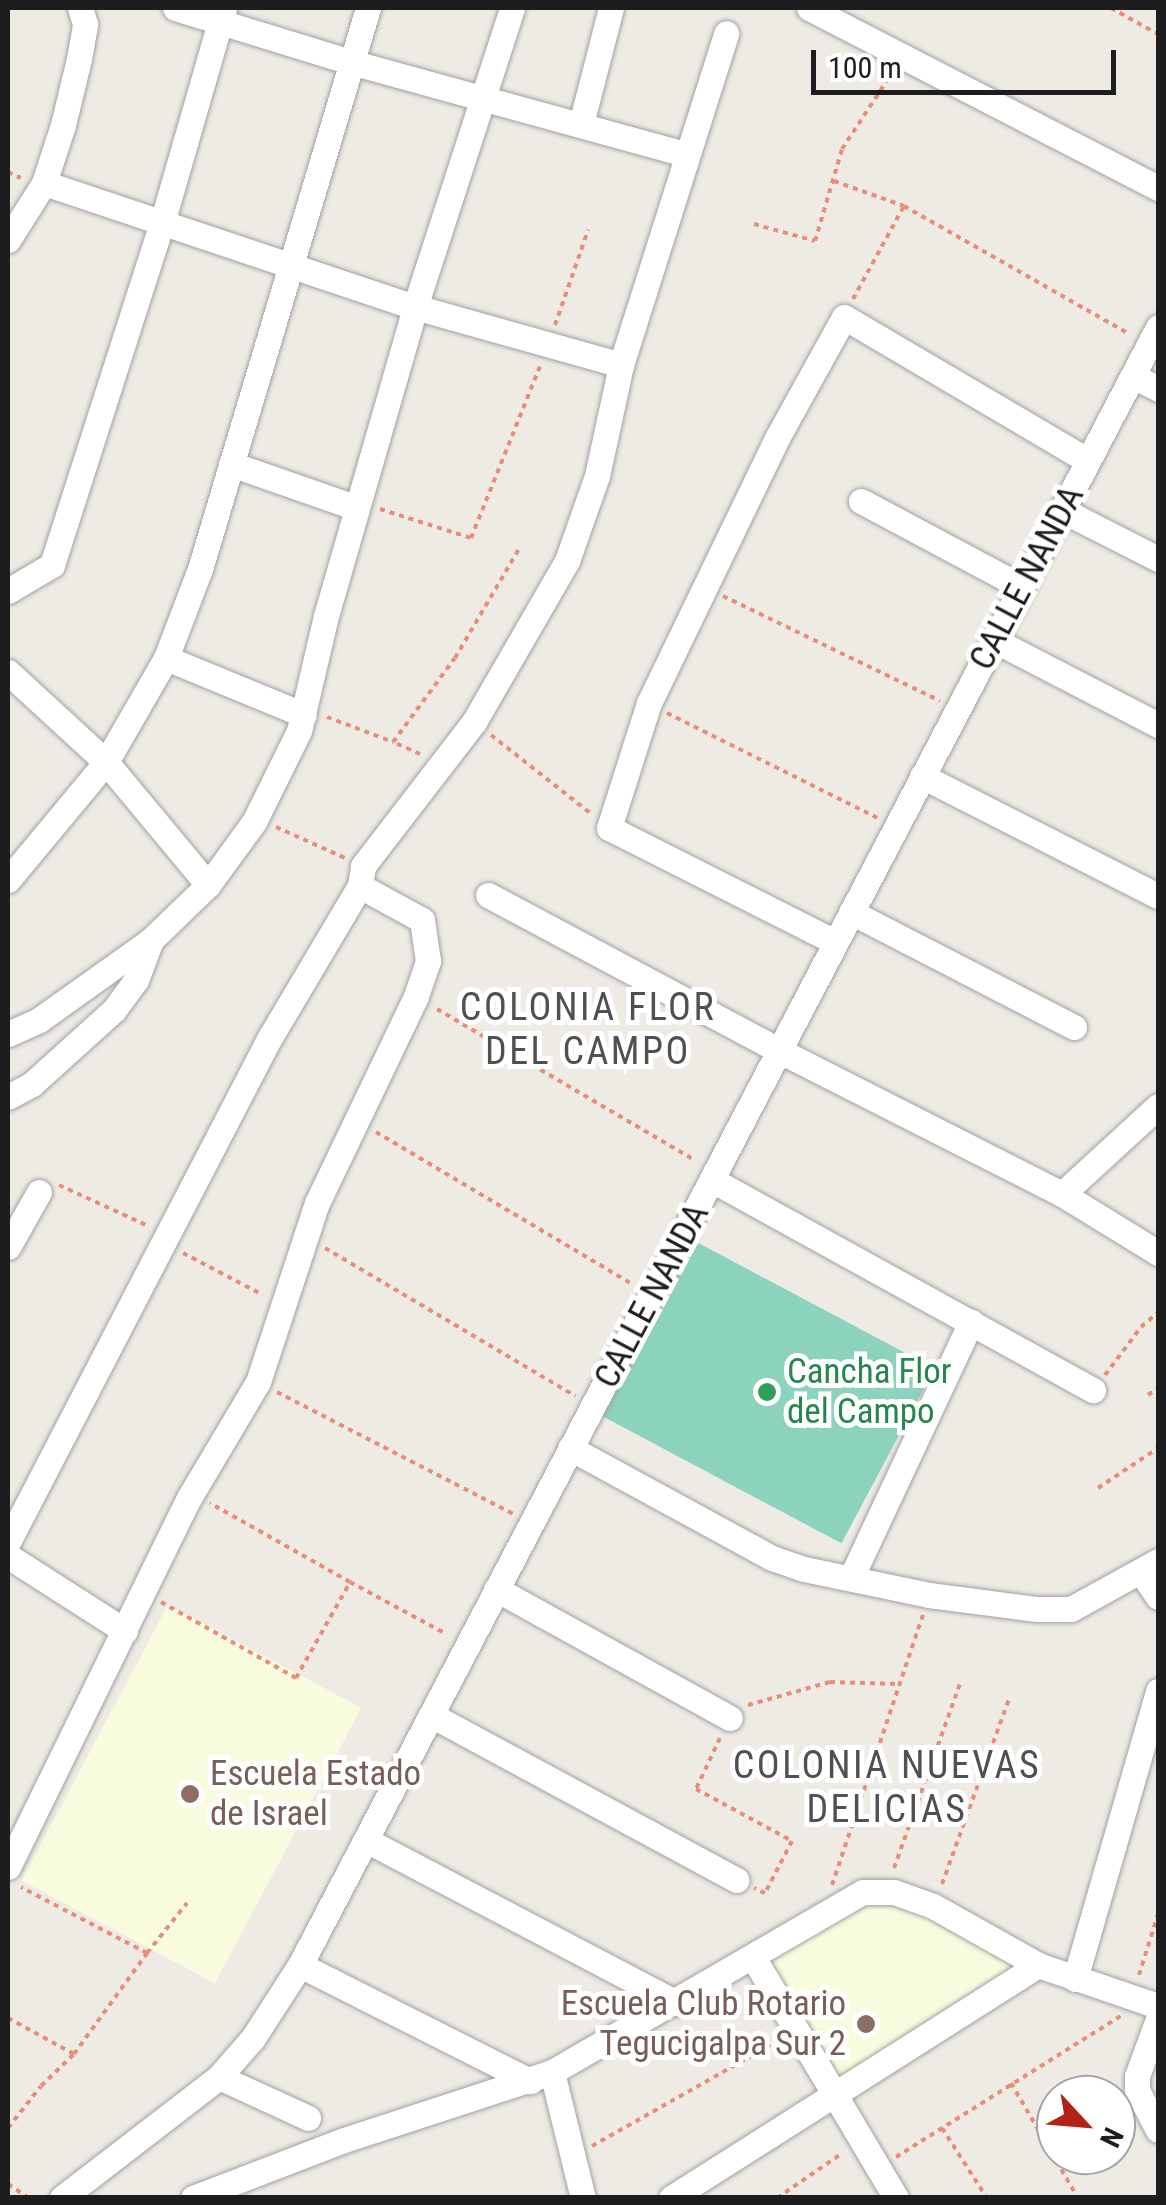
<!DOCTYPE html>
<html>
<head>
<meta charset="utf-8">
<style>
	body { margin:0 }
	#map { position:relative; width:1166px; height:2205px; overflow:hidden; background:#edebe4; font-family:"Roboto Condensed",sans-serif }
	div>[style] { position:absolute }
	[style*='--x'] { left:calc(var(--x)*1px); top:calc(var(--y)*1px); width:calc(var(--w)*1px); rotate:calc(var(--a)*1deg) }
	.education>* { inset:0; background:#f9fbdf; transform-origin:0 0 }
	.pitch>* { inset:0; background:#8bd3bc; transform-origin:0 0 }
	.path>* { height:4px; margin-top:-2px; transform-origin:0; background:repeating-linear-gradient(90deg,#e98c79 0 5px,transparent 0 10px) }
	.roads { filter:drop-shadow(0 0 2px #a1a1a1) drop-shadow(0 0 2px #a1a1a1) }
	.minor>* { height:25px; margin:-12.5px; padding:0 12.5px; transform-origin:12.5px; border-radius:12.5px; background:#fff }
	.dots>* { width:28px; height:28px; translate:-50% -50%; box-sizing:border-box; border:5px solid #fff; border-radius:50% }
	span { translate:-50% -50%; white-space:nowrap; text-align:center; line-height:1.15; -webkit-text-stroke:10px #fff; paint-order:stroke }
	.street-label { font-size:35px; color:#1d1d1d }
	.leisure-label { font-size:35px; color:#27864d }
	.left { translate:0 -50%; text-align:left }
	.education-label { font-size:35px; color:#785e54 }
	.right { translate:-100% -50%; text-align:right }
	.neighbourhood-label { font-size:38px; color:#505050; letter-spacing:2.5px }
	.frame { position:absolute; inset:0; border:10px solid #1d1d1d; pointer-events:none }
	.north { position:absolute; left:1036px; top:2075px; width:100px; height:100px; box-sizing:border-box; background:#fff; border:2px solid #a5a5a5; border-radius:50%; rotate:116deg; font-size:28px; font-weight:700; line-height:40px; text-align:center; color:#1d1d1d }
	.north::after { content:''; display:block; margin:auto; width:35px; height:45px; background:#b32117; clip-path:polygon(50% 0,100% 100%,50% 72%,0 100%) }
	.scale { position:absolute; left:811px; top:50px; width:305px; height:45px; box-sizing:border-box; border:5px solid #1d1d1d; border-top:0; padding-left:12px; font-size:30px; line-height:35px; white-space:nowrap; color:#1d1d1d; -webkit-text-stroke:8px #fff; paint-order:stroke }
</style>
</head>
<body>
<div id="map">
	<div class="education">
		<i style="left:168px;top:1605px;width:219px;height:312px;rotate:28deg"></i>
		<i style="clip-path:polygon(880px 1899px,928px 1912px,1022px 1965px,838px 2082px,763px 1958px,867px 1901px)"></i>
	</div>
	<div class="pitch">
		<i style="left:689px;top:1238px;width:278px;height:198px;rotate:28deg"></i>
	</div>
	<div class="path">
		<i style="--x:1111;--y:8;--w:54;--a:29"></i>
		<i style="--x:8;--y:172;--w:14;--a:25"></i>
		<i style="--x:834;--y:181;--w:74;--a:19.7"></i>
		<i style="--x:904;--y:206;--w:257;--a:29.6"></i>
		<i style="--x:754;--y:224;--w:63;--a:15.6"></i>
		<i style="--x:815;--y:241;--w:96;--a:-73.6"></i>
		<i style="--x:842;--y:149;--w:87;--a:-56.7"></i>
		<i style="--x:853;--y:299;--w:106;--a:-61.3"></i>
		<i style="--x:555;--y:325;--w:101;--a:-70.8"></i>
		<i style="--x:380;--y:509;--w:96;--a:17.7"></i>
		<i style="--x:471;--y:538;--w:185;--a:-68.1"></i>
		<i style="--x:723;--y:596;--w:241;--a:25.8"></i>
		<i style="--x:667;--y:713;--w:236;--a:26.5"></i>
		<i style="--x:327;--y:717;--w:71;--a:20.7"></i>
		<i style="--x:491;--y:735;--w:126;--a:38.2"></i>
		<i style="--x:420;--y:754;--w:30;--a:-156"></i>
		<i style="--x:393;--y:742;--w:104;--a:-53.6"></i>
		<i style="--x:455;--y:658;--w:126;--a:-59.6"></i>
		<i style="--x:276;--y:827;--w:76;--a:24.2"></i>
		<i style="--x:437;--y:1009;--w:300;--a:30.4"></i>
		<i style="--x:376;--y:1132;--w:295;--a:30.7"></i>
		<i style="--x:59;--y:1185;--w:96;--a:24.7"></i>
		<i style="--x:325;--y:1248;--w:291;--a:30.6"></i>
		<i style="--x:183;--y:1253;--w:90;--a:27.7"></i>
		<i style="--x:1105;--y:1375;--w:60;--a:-53.1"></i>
		<i style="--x:1141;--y:1327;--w:23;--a:-41"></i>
		<i style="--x:277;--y:1392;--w:266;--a:27.3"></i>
		<i style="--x:1148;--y:1395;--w:12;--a:-35"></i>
		<i style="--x:1098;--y:1488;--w:72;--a:-33.7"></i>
		<i style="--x:350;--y:1582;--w:109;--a:28.4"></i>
		<i style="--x:161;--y:1602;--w:155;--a:29.4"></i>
		<i style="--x:296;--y:1678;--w:110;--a:-60.6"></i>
		<i style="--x:350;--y:1582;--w:161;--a:-150.6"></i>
		<i style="--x:748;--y:1705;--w:85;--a:-15.7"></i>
		<i style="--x:830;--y:1682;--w:70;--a:1.6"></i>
		<i style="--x:720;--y:1738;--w:56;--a:115.2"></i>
		<i style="--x:696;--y:1789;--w:109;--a:28.4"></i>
		<i style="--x:792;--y:1841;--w:59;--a:117.4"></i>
		<i style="--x:765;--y:1893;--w:12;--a:-156"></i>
		<i style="--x:894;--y:1868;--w:195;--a:-70.3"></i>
		<i style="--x:942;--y:1884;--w:200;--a:-70.1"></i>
		<i style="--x:832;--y:1885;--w:285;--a:-71.4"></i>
		<i style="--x:147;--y:1953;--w:64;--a:-51.3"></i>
		<i style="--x:1139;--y:1975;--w:64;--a:-72.7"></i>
		<i style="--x:8;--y:2018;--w:75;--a:28.6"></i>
		<i style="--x:74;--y:2054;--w:125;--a:-54.1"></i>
		<i style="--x:147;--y:1953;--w:142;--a:-152.4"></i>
		<i style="--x:1011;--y:2083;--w:133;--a:59.8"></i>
		<i style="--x:8;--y:2128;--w:53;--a:-51.8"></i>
		<i style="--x:41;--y:2086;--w:46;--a:-44.1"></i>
		<i style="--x:942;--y:2128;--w:83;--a:57.3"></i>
		<i style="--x:592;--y:2146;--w:215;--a:-29.5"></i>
		<i style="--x:896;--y:2157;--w:266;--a:-32.1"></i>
		<i style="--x:8;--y:2184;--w:25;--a:34"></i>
		<i style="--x:777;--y:2198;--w:78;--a:-34.5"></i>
	</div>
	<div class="roads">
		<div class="minor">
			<i style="--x:175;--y:8;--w:184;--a:17.1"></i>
			<i style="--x:351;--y:62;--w:347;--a:15.4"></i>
			<i style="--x:809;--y:8;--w:393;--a:27.3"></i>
			<i style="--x:581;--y:124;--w:120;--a:-75.5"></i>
			<i style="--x:44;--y:183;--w:391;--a:18.5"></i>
			<i style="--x:415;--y:307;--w:214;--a:15.7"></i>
			<i style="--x:8;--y:240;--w:67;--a:-57.7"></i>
			<i style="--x:44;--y:183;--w:61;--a:-71.9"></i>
			<i style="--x:63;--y:125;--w:68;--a:-76.4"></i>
			<i style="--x:79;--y:59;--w:36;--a:-80"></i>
			<i style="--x:85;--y:24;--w:17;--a:-107"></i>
			<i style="--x:1133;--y:376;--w:28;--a:27"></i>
			<i style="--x:231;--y:464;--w:133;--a:19.2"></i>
			<i style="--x:861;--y:501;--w:183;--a:28.1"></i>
			<i style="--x:1062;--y:510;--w:108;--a:27"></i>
			<i style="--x:8;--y:591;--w:51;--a:-30.6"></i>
			<i style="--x:52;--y:565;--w:359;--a:-72.2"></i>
			<i style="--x:162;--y:223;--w:224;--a:-73.9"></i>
			<i style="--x:994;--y:640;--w:185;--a:27.4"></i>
			<i style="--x:166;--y:658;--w:149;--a:22.4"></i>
			<i style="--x:8;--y:672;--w:133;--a:42.6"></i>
			<i style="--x:106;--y:762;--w:160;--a:50.3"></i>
			<i style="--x:922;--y:776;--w:265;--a:27"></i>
			<i style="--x:8;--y:880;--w:153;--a:-50.3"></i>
			<i style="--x:106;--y:762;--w:120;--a:-60"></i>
			<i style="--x:166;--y:658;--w:95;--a:-69.1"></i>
			<i style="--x:200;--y:569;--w:586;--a:-73.33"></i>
			<i style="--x:488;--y:895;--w:329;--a:28.1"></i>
			<i style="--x:778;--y:1050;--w:318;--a:26.9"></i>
			<i style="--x:1062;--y:1194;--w:113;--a:31.6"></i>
			<i style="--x:851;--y:912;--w:251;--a:27.3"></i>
			<i style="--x:835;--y:942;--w:253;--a:-153.2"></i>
			<i style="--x:609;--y:828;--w:131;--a:-72.3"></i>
			<i style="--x:649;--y:703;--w:294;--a:-64.2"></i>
			<i style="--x:777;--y:438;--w:138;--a:-61"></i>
			<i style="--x:844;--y:317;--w:283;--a:30.5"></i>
			<i style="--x:8;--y:1034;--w:34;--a:-24"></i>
			<i style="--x:39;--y:1020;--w:138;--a:-35.5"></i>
			<i style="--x:151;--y:940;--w:79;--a:-44"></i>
			<i style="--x:208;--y:885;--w:78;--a:-53.9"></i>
			<i style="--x:254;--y:822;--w:102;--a:-63.7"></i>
			<i style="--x:299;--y:731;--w:118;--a:-76.8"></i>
			<i style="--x:326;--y:616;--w:322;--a:-73.9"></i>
			<i style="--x:415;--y:307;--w:314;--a:-72"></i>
			<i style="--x:8;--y:1097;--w:27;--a:-28"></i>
			<i style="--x:32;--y:1084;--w:110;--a:-42.1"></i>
			<i style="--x:114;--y:1010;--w:37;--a:-54"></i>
			<i style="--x:136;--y:980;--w:43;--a:-69.4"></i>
			<i style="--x:714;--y:1181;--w:433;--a:28.9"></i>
			<i style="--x:1062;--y:1194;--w:130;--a:-42.5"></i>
			<i style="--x:8;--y:1247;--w:63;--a:-60.6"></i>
			<i style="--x:570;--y:1448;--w:230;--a:28.6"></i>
			<i style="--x:772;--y:1558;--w:34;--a:19"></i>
			<i style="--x:804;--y:1569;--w:128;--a:11.7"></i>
			<i style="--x:929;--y:1595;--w:109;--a:7.4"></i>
			<i style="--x:1037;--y:1609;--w:34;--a:0"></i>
			<i style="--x:1071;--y:1609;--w:99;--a:-28.9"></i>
			<i style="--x:8;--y:1542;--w:567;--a:-62.58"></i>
			<i style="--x:269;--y:1039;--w:178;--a:-59.3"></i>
			<i style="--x:360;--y:886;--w:20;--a:-81"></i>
			<i style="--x:363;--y:866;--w:182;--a:-52.4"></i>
			<i style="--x:474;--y:722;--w:186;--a:-60"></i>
			<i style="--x:567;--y:561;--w:90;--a:-70.6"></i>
			<i style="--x:597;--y:476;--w:114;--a:-77.8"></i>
			<i style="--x:621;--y:365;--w:348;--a:-72.4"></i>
			<i style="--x:8;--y:1556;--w:139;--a:32.7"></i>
			<i style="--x:1141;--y:1572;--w:30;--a:56"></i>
			<i style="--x:851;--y:1578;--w:283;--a:-64.9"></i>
			<i style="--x:496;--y:1589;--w:267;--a:28.9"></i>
			<i style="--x:433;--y:1716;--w:345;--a:28.4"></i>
			<i style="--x:366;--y:1840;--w:351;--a:27.7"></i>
			<i style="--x:8;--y:1867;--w:411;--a:-63.9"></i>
			<i style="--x:189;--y:1498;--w:135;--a:-59.3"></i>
			<i style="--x:258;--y:1382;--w:188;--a:-71.8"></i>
			<i style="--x:317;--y:1203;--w:229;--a:-64.4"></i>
			<i style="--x:416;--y:996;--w:37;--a:-71"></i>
			<i style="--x:428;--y:961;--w:41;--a:-98.3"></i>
			<i style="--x:422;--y:920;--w:71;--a:-151.3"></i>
			<i style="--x:753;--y:1957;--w:280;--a:59.3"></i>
			<i style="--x:300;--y:1965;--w:258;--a:26.8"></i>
			<i style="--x:1075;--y:1979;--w:300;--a:-73.9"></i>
			<i style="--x:1158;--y:2019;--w:61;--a:110.2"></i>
			<i style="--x:1137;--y:2076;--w:14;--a:90"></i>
			<i style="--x:1137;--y:2090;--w:45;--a:62.3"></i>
			<i style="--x:552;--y:2072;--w:130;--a:76.2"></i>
			<i style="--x:219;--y:2077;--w:98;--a:24.7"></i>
			<i style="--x:62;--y:2198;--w:198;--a:-37.6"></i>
			<i style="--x:219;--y:2077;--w:52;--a:-48.9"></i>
			<i style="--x:253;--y:2038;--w:87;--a:-57.2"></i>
			<i style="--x:300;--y:1965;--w:1849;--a:-62.35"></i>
			<i style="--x:193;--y:2198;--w:162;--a:-21"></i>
			<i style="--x:344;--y:2140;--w:219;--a:-18.1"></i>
			<i style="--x:552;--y:2072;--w:359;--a:-30.1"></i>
			<i style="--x:863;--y:1892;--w:31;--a:0"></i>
			<i style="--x:894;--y:1892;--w:41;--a:19.7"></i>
			<i style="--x:933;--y:1906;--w:120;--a:29.3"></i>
			<i style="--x:1038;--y:1965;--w:127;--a:18.9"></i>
			<i style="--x:671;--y:2198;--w:435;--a:-32.4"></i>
		</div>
	</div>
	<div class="dots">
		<i style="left:767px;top:1392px;background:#2e9e5b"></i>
		<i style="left:190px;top:1794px;background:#8d6e63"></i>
		<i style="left:866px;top:2024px;background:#8d6e63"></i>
	</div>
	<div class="street-label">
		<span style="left:1027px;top:578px;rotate:-62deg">CALLE NANDA</span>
		<span style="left:652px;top:1296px;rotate:-62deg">CALLE NANDA</span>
	</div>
	<div class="leisure-label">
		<span class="left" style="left:787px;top:1392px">Cancha Flor<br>del Campo</span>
	</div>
	<div class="education-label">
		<span class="left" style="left:210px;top:1794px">Escuela Estado<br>de Israel</span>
		<span class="right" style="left:846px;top:2024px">Escuela Club Rotario<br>Tegucigalpa Sur 2</span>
	</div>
	<div class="neighbourhood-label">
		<span style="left:588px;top:1030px">COLONIA FLOR<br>DEL CAMPO</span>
		<span style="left:887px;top:1788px">COLONIA NUEVAS<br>DELICIAS</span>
	</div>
	<div class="frame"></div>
	<div class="north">N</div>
	<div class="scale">100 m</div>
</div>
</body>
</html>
